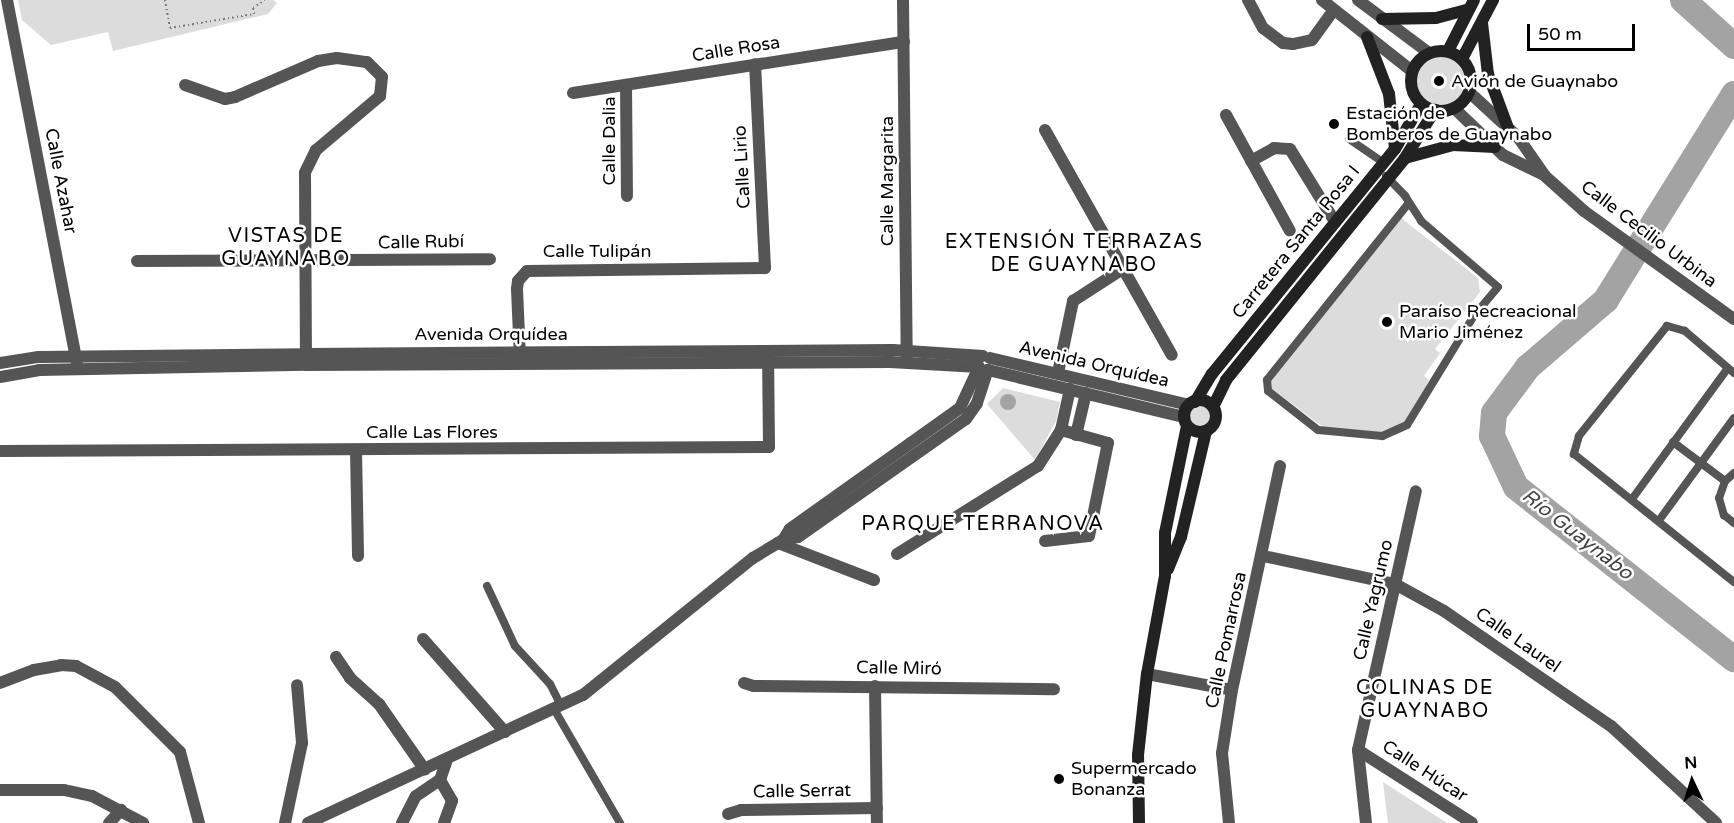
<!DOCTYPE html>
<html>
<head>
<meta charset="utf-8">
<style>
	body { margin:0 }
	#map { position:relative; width:1734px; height:823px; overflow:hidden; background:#fff; font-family:"Varela Round",sans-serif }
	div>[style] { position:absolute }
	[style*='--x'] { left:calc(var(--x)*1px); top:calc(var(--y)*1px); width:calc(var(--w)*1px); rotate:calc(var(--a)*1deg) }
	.green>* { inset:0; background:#dcdcdc }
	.round { border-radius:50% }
	.water>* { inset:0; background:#a3a3a3 }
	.river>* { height:26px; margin:-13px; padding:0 13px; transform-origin:13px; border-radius:13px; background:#a3a3a3 }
	.path>* { height:2px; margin-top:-1px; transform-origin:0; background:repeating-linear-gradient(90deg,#777 0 1.5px,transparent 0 4.5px) }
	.lane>* { height:8px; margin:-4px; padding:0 4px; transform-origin:4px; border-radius:4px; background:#555 }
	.street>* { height:12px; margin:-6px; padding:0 6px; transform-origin:6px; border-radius:6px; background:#555 }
	.secondary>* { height:12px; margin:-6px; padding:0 6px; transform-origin:6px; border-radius:6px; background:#222 }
	.secondary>.ring { margin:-6px; padding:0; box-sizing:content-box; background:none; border:12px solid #222; border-radius:50% }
	.dots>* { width:16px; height:16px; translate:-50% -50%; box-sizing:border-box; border:3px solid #fff; border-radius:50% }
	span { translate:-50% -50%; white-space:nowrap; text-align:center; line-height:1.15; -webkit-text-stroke:5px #fff; paint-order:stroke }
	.street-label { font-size:18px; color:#000 }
	.poi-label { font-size:18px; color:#000 }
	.left { translate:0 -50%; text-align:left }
	.neighbourhood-label { font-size:20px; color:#000; letter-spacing:1.5px }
	.water-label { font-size:20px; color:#444; font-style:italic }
	.north { position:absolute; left:1662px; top:751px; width:60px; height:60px; -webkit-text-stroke:4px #fff; paint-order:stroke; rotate:356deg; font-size:16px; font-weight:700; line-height:24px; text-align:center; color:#000 }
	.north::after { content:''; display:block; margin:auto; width:21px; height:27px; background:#000; clip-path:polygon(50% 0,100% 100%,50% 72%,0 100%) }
	.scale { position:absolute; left:1527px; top:24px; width:108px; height:27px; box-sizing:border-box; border:3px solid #000; border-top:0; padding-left:8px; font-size:18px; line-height:21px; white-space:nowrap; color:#000; -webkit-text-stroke:4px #fff; paint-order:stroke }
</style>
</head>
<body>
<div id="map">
	<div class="green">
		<i style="clip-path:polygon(18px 0,273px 0,277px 3px,268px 14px,113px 51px,108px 32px,51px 45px,22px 20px)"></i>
		<i class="round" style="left:1414px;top:54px;width:54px;height:54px"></i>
		<i style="clip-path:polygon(1401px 218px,1478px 278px,1480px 292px,1435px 349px,1440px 353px,1424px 376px,1429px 380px,1415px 408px,1400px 427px,1386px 433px,1323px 427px,1271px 388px,1271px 382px)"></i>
		<i style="clip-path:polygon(1003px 388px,1060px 402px,1056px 421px,1035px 460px,987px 404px)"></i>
		<i class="round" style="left:1187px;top:404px;width:26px;height:26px"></i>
		<i style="clip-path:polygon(1383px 782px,1447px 823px,1388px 823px)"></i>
	</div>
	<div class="water">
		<i class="round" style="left:1000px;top:394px;width:16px;height:16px"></i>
	</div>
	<div class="river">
		<i style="--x:1683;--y:0;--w:69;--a:42"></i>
		<i style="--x:1734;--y:94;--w:243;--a:121.9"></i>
		<i style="--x:1606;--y:300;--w:103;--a:139.3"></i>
		<i style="--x:1528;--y:367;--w:57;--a:126.5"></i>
		<i style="--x:1494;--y:413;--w:23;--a:95"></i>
		<i style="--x:1492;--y:436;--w:56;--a:64.8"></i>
		<i style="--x:1516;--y:487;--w:278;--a:38.3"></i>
	</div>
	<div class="path">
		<i style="--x:165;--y:0;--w:28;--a:80"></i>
		<i style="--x:170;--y:28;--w:85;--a:-9.5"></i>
		<i style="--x:254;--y:14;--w:6;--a:-99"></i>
		<i style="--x:253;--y:8;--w:14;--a:-34"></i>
	</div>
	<div class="lane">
		<i style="--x:1349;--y:139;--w:42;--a:34.4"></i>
		<i style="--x:1386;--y:176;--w:28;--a:46"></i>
		<i style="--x:1405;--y:196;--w:30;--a:57"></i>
		<i style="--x:1421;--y:221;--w:101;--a:40.6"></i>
		<i style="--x:1498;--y:287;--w:35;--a:130"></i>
		<i style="--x:1475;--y:314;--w:130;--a:121.5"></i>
		<i style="--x:1407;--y:425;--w:27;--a:156"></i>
		<i style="--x:1382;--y:436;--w:64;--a:-174.6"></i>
		<i style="--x:1318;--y:430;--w:63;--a:-142"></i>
		<i style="--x:1268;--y:391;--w:11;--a:-95"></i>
		<i style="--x:1267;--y:380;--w:227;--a:-51.3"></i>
		<i style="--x:1734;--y:373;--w:65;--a:-139.4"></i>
		<i style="--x:1685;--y:331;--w:19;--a:-164"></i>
		<i style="--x:1667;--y:326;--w:141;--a:128.7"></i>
		<i style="--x:1579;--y:436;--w:19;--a:106"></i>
		<i style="--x:1574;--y:454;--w:205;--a:38.7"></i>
		<i style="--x:1673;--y:442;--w:65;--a:36.9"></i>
		<i style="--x:1734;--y:473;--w:12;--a:138"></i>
		<i style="--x:1725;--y:481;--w:18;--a:109"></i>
		<i style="--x:1719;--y:498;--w:18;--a:74"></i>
		<i style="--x:1724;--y:515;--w:13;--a:39"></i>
		<i style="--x:1632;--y:499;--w:162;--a:-53.8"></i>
		<i style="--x:1660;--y:519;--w:125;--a:-53.8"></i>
		<i style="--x:487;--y:586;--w:66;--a:65"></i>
		<i style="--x:515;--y:646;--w:52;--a:47.4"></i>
		<i style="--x:550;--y:684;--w:25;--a:63"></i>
		<i style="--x:554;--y:709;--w:132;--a:59.9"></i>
	</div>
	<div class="street">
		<i style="--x:7;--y:0;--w:369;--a:79.1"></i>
		<i style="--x:903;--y:0;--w:356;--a:89.4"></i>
		<i style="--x:1248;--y:0;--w:32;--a:62"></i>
		<i style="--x:1263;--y:28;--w:25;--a:37"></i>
		<i style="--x:1283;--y:43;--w:10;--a:6"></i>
		<i style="--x:1293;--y:44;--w:19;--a:-12"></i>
		<i style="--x:1312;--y:40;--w:37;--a:-54"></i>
		<i style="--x:1322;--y:0;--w:115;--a:38.3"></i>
		<i style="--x:1358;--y:0;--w:89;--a:36.7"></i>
		<i style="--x:185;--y:85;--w:42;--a:19.3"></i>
		<i style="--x:225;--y:99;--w:10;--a:-11"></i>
		<i style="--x:235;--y:97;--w:90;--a:-23.4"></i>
		<i style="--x:318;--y:61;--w:19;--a:-9"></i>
		<i style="--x:337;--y:58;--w:30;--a:8"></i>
		<i style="--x:367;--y:62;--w:21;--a:45"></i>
		<i style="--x:382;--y:77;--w:19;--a:96"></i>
		<i style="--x:380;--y:96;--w:84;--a:139.8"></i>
		<i style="--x:316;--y:150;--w:25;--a:116"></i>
		<i style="--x:305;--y:173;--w:188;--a:89.7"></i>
		<i style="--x:626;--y:85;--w:111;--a:89.5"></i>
		<i style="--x:1469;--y:92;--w:67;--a:42.6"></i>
		<i style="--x:1518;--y:137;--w:47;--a:55.3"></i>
		<i style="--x:1545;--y:176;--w:52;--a:41.9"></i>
		<i style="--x:1584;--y:211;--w:185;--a:35.8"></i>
		<i style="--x:573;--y:93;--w:335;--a:-8.8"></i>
		<i style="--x:1454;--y:108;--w:68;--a:43.8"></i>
		<i style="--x:1503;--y:155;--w:46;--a:26"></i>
		<i style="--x:1226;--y:115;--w:132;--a:61.1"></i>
		<i style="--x:1045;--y:130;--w:258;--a:60.6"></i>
		<i style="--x:1251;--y:161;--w:26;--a:-29"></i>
		<i style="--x:1274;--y:148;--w:16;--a:4"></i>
		<i style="--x:1290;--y:149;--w:86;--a:58.3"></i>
		<i style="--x:137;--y:261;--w:353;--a:-0.3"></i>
		<i style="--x:520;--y:358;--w:69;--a:-92.5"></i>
		<i style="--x:517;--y:289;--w:8;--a:-83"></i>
		<i style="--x:518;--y:281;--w:13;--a:-48"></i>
		<i style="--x:527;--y:271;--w:238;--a:-0.7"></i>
		<i style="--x:765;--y:268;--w:204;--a:-92.8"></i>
		<i style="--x:990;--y:358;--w:204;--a:13.3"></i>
		<i style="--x:0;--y:363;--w:39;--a:-9"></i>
		<i style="--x:39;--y:357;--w:267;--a:-0.6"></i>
		<i style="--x:306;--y:354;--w:587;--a:-0.39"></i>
		<i style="--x:893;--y:350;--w:90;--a:3.8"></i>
		<i style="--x:1058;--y:373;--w:74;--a:-78.2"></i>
		<i style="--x:1073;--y:301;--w:61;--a:-32.9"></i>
		<i style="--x:0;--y:377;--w:40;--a:-10"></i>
		<i style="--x:39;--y:370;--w:267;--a:-1.1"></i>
		<i style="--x:306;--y:365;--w:584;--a:-0.29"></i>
		<i style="--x:890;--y:362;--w:89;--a:3.2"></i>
		<i style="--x:979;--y:367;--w:45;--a:114.9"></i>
		<i style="--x:960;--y:408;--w:209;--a:144.6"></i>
		<i style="--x:790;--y:529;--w:13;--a:122"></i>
		<i style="--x:1076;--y:435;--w:43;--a:-76.6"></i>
		<i style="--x:356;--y:450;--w:106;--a:88.9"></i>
		<i style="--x:0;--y:451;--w:769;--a:-0.3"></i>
		<i style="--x:769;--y:447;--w:91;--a:-90.6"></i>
		<i style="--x:1045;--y:541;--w:44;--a:-6.5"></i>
		<i style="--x:1089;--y:536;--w:95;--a:-78.5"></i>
		<i style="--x:1108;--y:443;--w:49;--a:-164.5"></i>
		<i style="--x:778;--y:543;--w:103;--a:21.1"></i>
		<i style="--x:897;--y:554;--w:166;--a:-32"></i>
		<i style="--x:1038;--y:466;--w:43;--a:-57.4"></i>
		<i style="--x:1061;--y:430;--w:42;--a:-77.6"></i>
		<i style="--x:1263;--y:556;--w:135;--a:12"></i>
		<i style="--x:1395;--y:584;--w:56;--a:28.9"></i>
		<i style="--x:1444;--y:611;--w:203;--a:34.6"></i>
		<i style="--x:1611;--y:726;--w:143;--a:42.7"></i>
		<i style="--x:423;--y:639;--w:124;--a:48.6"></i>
		<i style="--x:336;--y:657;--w:25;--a:56"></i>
		<i style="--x:350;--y:678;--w:39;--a:42"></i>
		<i style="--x:379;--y:704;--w:80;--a:55.1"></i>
		<i style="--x:1147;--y:674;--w:86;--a:10.7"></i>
		<i style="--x:0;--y:683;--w:36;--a:-21"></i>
		<i style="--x:34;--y:670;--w:27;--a:-10"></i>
		<i style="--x:61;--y:665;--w:15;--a:4"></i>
		<i style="--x:76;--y:666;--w:44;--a:28.3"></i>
		<i style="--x:115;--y:687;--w:92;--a:45"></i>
		<i style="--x:180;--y:752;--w:73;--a:75"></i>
		<i style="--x:744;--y:683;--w:10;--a:17"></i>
		<i style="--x:754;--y:686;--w:300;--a:0.6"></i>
		<i style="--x:875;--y:686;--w:137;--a:89.2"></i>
		<i style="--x:1358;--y:750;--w:135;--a:32.6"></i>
		<i style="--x:440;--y:780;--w:24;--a:60"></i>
		<i style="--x:452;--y:801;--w:23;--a:110"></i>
		<i style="--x:0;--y:790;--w:64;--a:0"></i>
		<i style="--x:64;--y:790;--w:29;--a:12"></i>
		<i style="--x:92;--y:796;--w:58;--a:27.9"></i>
		<i style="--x:728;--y:814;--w:14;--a:-17"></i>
		<i style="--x:741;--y:810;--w:136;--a:-0.8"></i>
		<i style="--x:109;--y:823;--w:18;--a:-47"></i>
		<i style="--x:285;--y:823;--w:82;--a:-78"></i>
		<i style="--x:302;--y:743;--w:58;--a:-94.9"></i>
		<i style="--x:308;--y:823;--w:303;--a:-25"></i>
		<i style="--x:583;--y:695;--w:218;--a:-38.9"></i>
		<i style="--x:753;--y:558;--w:35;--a:-31"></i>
		<i style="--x:783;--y:540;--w:15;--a:-11"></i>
		<i style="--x:798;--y:537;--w:205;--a:-35.1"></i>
		<i style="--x:966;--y:419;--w:19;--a:-55"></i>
		<i style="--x:977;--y:403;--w:35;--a:-72"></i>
		<i style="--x:988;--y:370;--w:202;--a:13.5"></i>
		<i style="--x:402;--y:823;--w:30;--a:-63"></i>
		<i style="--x:416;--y:796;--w:29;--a:-34"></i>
		<i style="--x:440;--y:780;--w:21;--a:-71"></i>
		<i style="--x:1229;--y:823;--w:70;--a:-95.7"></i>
		<i style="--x:1222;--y:753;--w:64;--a:-81"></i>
		<i style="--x:1232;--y:690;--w:229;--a:-77.9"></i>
		<i style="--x:1366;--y:823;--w:73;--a:-96.3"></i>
		<i style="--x:1358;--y:750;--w:265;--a:-77.4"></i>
	</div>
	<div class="secondary">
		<i style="--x:1382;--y:19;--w:54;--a:-1.1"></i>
		<i style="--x:1436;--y:18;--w:34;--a:-15"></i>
		<i style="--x:1482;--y:23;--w:51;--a:83.3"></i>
		<i style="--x:1488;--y:74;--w:58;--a:69.7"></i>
		<i style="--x:1367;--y:37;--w:61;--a:68.9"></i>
		<i style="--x:1389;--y:94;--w:54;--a:83.7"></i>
		<i class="ring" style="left:1411px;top:51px;width:48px;height:48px"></i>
		<i style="--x:1448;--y:51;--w:57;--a:-63"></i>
		<i style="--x:1462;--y:59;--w:67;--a:-62.3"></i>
		<i style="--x:1405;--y:158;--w:50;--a:-15.2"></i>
		<i style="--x:1453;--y:145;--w:42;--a:2.7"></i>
		<i class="ring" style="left:1184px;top:400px;width:20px;height:20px"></i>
		<i style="--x:1195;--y:402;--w:33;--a:-59"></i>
		<i style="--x:1212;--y:374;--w:290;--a:-50.9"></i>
		<i style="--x:1395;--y:149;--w:52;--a:-60"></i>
		<i style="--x:1213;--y:407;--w:30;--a:-64"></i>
		<i style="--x:1226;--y:380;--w:285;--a:-51.1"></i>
		<i style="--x:1405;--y:158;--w:57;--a:-58"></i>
		<i style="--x:1168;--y:569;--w:35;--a:-68"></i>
		<i style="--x:1181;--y:537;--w:109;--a:-76.7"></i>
		<i style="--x:1139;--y:823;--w:68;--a:-90.8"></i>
		<i style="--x:1138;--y:755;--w:81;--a:-83.7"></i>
		<i style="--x:1147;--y:674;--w:100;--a:-79.6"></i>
		<i style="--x:1165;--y:576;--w:43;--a:-90"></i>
		<i style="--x:1165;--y:533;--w:109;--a:-78.4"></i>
	</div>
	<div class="dots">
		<i style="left:1439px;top:81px;background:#000"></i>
		<i style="left:1334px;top:124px;background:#000"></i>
		<i style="left:1387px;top:322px;background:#000"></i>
		<i style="left:1059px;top:779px;background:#000"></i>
	</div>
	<div class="street-label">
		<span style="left:736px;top:49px;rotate:-9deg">Calle Rosa</span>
		<span style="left:609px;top:141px;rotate:-90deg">Calle Dalia</span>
		<span style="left:742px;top:167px;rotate:-93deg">Calle Lirio</span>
		<span style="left:61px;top:181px;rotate:79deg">Calle Azahar</span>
		<span style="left:887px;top:181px;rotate:-90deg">Calle Margarita</span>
		<span style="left:1649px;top:234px;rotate:37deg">Calle Cecilio Urbina</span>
		<span style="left:421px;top:242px;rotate:-1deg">Calle Rubí</span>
		<span style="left:1296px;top:242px;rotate:-51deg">Carretera Santa Rosa I</span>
		<span style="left:597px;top:251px">Calle Tulipán</span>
		<span style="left:491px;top:334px">Avenida Orquídea</span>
		<span style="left:1094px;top:364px;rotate:13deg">Avenida Orquídea</span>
		<span style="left:432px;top:432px">Calle Las Flores</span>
		<span style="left:1373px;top:600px;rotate:-77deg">Calle Yagrumo</span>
		<span style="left:1226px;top:640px;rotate:-78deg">Calle Pomarrosa</span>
		<span style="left:1518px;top:640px;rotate:35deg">Calle Laurel</span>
		<span style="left:899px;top:668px;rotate:1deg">Calle Miró</span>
		<span style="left:1425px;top:771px;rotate:33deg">Calle Húcar</span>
		<span style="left:802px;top:791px;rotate:-1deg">Calle Serrat</span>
	</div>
	<div class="poi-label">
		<span class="left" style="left:1451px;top:81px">Avión de Guaynabo</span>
		<span class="left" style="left:1346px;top:124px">Estación de<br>Bomberos de Guaynabo</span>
		<span class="left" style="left:1399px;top:322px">Paraíso Recreacional<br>Mario Jiménez</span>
		<span class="left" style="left:1071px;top:779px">Supermercado<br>Bonanza</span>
	</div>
	<div class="neighbourhood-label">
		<span style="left:286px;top:248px">VISTAS DE<br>GUAYNABO</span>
		<span style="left:1074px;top:254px">EXTENSIÓN TERRAZAS<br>DE GUAYNABO</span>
		<span style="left:983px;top:524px">PARQUE TERRANOVA</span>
		<span style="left:1425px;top:700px">COLINAS DE<br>GUAYNABO</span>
	</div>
	<div class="water-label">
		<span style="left:1577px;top:535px;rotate:38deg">Río Guaynabo</span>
	</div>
	<div class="north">N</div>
	<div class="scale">50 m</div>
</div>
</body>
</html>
